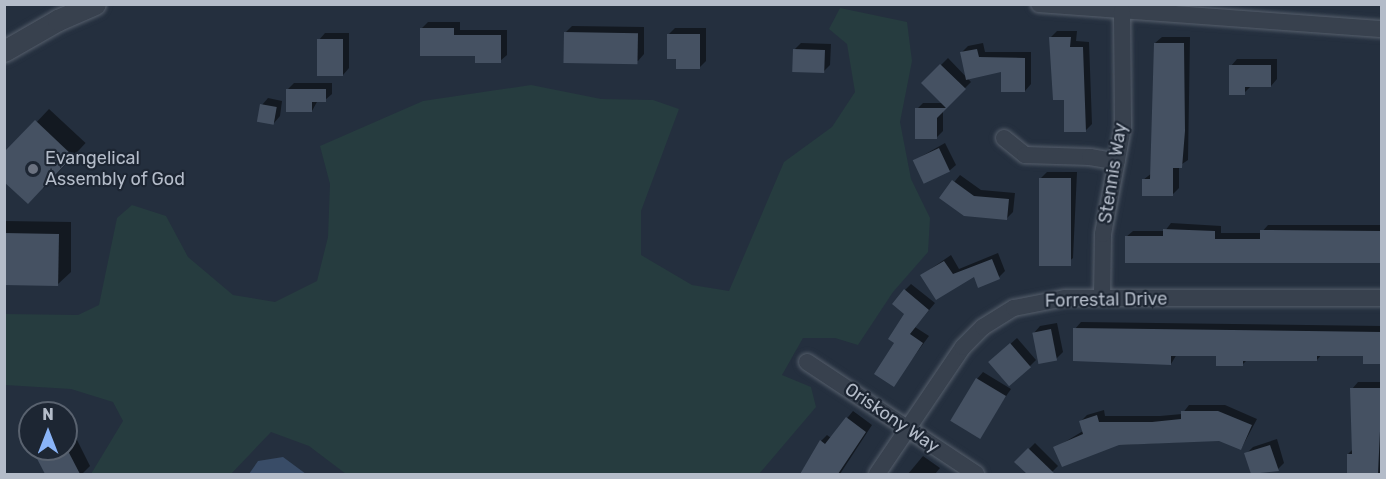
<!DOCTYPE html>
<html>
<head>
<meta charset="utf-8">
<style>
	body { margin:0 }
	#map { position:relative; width:1386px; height:479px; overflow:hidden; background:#242f3e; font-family:Rubik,sans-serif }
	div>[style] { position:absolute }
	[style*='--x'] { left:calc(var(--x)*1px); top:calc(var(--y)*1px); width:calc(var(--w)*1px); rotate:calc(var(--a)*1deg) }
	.green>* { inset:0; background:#263c3f }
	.water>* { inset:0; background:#394c67 }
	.shadow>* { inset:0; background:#0007; transform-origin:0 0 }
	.building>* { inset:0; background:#455162; transform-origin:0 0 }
	.roads { filter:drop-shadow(0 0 2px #565f6c) drop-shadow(0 0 2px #565f6c) }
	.minor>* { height:16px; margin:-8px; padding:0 8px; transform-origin:8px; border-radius:8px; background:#38414e }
	.tertiary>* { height:21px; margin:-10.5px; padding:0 10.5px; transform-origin:10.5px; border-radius:10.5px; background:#38414e }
	.dots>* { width:16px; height:16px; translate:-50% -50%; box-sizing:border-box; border:3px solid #1d2633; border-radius:50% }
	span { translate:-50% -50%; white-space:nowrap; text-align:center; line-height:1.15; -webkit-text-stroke:4.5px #1d2633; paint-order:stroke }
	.poi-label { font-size:18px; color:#b4bcc9 }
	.left { translate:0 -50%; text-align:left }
	.street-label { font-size:18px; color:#b4bcc9 }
	.frame { position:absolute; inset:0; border:6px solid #b4bcc9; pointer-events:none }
	.north { position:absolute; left:18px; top:401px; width:60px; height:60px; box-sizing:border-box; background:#1d2633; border:2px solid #59626f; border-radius:50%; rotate:0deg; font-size:16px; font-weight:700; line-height:24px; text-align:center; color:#b4bcc9 }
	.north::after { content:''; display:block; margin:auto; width:21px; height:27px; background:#8ab4f8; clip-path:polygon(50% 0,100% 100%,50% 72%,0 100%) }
</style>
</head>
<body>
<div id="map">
	<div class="green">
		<i style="clip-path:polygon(840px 8px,907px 22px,912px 61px,900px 122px,911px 179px,930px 218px,928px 252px,893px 292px,858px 345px,835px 338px,803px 338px,782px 375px,811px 387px,816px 407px,759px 474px,346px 474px,309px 446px,271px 432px,231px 474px,91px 474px,123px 421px,113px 402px,71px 389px,5px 385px,5px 314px,78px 315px,99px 305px,117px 218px,132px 205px,166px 216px,188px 257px,233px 295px,275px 302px,317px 281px,328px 237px,330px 184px,320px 146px,423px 101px,531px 85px,601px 99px,653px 100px,679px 109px,641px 211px,641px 255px,692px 285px,729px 291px,784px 162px,832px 127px,855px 92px,847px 44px,829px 29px)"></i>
	</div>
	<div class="water">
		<i style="clip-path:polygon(283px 457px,306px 474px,249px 474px,258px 461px)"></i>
	</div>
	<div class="shadow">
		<i style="clip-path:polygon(428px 22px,460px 22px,460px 30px,507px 30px,507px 55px,500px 61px,477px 55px,421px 29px)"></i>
		<i style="clip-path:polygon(572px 26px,644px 27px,644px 54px,638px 61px,565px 33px)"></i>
		<i style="clip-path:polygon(675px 28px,706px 28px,706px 61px,699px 68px,678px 57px,669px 34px)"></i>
		<i style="clip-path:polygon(1057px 31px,1077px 31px,1076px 41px,1089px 42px,1092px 124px,1086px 130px,1065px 98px,1050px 38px)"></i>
		<i style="clip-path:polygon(325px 33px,349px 33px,349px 68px,343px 75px,319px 40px)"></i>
		<i style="clip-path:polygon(1162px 37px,1190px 37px,1188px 160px,1179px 166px,1179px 188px,1172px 195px,1143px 180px,1152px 173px,1155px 43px)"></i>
		<i style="clip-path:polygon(801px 43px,831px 44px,830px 65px,823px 72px,795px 49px)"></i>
		<i style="clip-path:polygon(983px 43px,985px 52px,1031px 52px,1031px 84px,1025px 91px,1002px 70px,961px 53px,968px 46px)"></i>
		<i style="clip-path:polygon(948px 58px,971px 82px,943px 110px,943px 131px,937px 137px,917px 109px,923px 103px,942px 103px,923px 83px)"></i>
		<i style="clip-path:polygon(1237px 59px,1277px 59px,1277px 79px,1271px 86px,1251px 86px,1244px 93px,1231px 66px)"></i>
		<i style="clip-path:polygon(294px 83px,332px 83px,332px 94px,325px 100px,318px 100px,312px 111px,288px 89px)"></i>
		<i style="clip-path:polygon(268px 98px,282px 101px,280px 116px,274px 123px,262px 105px)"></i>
		<i style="left:49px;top:109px;width:50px;height:62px;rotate:43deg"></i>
		<i style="clip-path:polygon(945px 143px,956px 165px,949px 171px,915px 160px)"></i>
		<i style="clip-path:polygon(1047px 172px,1077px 172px,1073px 258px,1066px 264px,1040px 179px)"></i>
		<i style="clip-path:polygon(960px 175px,981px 190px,1015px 193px,1013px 212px,1007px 218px,941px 198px)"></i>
		<i style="clip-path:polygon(4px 221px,71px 222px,71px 272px,58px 284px,4px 284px)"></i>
		<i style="clip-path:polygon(1171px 223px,1221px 226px,1221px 233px,1261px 233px,1268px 225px,1382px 225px,1382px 261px,1126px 237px,1133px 231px,1165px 231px)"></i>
		<i style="clip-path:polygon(998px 253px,1005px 271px,999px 277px,922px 275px,951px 255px,959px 269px)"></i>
		<i style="clip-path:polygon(911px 284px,935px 303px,915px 327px,929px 336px,893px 385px,896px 342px,906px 314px,905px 290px)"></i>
		<i style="clip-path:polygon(1081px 322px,1382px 326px,1382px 362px,1365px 354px,1322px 354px,1317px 360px,1247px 360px,1243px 364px,1218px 354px,1177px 354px,1171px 364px,1075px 329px)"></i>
		<i style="clip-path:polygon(1057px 323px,1063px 352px,1056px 359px,1034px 333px,1040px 326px)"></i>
		<i style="clip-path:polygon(1017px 338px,1036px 360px,1030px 366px,997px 356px)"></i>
		<i style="clip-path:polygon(983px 372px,1011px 389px,983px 429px,977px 379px)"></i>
		<i style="clip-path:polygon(1358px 382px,1382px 382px,1381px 474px,1348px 474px,1348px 454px,1353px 449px,1352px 389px)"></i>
		<i style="clip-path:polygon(59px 403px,64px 413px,39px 413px)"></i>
		<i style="clip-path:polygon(1189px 405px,1225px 405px,1257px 419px,1241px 449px,1220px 440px,1055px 448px,1083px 431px,1080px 422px,1087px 415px,1104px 410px,1105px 416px,1160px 416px,1182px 414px)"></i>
		<i style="clip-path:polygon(853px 411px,872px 425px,840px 474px,800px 474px,821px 441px,827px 435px,831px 438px)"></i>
		<i style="clip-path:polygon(66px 418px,90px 466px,82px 474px,46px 474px,34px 449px,66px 449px)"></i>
		<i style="clip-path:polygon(30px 419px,30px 441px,22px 426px)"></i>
		<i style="clip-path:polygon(1277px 439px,1284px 463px,1278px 469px,1253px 474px,1246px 454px,1253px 447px)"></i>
		<i style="clip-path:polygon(1035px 443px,1058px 466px,1050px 474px,1029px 474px,1016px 462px)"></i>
		<i style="clip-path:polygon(923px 456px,940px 468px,935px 474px,908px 474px)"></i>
	</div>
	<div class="building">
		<i style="clip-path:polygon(420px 28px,454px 28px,454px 35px,501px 35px,501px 63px,475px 63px,475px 56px,420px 56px)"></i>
		<i style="left:564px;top:32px;width:74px;height:31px;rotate:1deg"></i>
		<i style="clip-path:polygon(667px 34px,700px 34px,700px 69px,676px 69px,676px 59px,667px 59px)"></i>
		<i style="clip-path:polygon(1049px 37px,1071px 37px,1070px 47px,1083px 47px,1086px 132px,1064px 132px,1064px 100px,1053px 100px)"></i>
		<i style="left:317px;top:39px;width:26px;height:37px"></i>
		<i style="clip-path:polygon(1154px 43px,1184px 43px,1185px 131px,1182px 168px,1173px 168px,1173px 196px,1142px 196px,1142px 179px,1150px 179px)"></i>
		<i style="left:793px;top:49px;width:32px;height:23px;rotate:2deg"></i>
		<i style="clip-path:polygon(977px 49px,979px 57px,1025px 58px,1025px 92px,1001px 92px,1001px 72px,966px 80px,960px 52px)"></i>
		<i style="clip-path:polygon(940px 64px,966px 89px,937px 118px,937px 139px,915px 139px,915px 108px,946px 108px,921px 83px)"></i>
		<i style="clip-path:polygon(1229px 65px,1271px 65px,1271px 87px,1245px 87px,1245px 95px,1229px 95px)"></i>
		<i style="clip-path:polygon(286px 89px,326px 89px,326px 102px,312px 102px,312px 112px,286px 112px)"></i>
		<i style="left:260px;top:104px;width:17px;height:18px;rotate:10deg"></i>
		<i style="clip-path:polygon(35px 120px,73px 156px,28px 204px,4px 182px,4px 152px)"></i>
		<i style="left:939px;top:148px;width:26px;height:29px;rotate:65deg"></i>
		<i style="left:1039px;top:178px;width:32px;height:88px"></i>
		<i style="clip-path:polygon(952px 180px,974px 196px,1009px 199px,1007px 220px,964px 216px,939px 198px)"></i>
		<i style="clip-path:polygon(1163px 229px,1215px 231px,1215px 239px,1260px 239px,1260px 230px,1382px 231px,1382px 263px,1125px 263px,1125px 236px,1163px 236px)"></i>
		<i style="left:4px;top:233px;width:55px;height:52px;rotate:1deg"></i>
		<i style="clip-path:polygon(992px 259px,1000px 279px,978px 288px,974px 277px,936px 300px,920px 275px,944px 261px,953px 274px)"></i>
		<i style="clip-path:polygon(904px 289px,929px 310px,910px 334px,923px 343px,894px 387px,874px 374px,894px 343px,888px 339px,904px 314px,892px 304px)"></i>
		<i style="clip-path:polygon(1073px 328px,1382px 332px,1382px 364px,1363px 364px,1363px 356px,1317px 356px,1317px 361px,1243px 361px,1243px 366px,1216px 366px,1216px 356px,1171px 356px,1171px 365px,1073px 361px)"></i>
		<i style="left:1051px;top:329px;width:32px;height:19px;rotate:79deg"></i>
		<i style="left:1010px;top:343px;width:32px;height:29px;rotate:49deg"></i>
		<i style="left:976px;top:378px;width:35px;height:50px;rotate:31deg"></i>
		<i style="clip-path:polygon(1350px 388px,1382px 388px,1378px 474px,1347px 474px,1347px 454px,1352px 454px)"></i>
		<i style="clip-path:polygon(1181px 411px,1218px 411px,1252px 425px,1241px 450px,1219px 441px,1119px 445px,1062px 467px,1053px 447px,1083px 434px,1079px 421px,1097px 415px,1099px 422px,1152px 422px,1181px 419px)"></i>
		<i style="clip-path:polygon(846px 417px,866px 432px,838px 474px,800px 474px,820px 440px,825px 444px)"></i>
		<i style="clip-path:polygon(1270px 445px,1279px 471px,1251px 474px,1244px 453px)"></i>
		<i style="clip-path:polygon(1028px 448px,1055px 474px,1027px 474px,1014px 462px)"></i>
		<i style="clip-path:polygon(32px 449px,67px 449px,80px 474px,45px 474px)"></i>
	</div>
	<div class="roads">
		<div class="minor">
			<i style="--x:1039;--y:4;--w:344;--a:4.2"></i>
			<i style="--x:1004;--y:138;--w:27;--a:39"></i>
			<i style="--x:1025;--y:155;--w:65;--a:1.8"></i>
			<i style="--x:1090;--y:157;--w:27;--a:10"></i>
			<i style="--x:1102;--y:298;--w:64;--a:-89.1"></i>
			<i style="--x:1103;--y:234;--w:109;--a:-79.4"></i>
			<i style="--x:1123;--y:127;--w:116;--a:-90.5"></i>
			<i style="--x:807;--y:362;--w:203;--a:33.5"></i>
			<i style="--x:877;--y:474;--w:153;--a:-55.9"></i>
			<i style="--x:963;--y:347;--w:28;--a:-45"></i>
			<i style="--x:983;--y:327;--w:36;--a:-32"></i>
			<i style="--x:1014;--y:308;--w:52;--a:-11.1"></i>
			<i style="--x:1065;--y:298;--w:317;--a:0"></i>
		</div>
		<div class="tertiary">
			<i style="--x:4;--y:51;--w:62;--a:-29.9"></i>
			<i style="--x:58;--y:20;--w:40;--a:-23.4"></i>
		</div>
	</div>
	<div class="dots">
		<i style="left:33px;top:169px;background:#6b7280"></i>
	</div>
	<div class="poi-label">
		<span class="left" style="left:45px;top:169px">Evangelical<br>Assembly of God</span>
	</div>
	<div class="street-label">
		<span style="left:1113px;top:173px;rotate:-81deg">Stennis Way</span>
		<span style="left:1106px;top:300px;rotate:-1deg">Forrestal Drive</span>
		<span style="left:892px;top:418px;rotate:34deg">Oriskony Way</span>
	</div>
	<div class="frame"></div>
	<div class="north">N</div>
</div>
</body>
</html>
